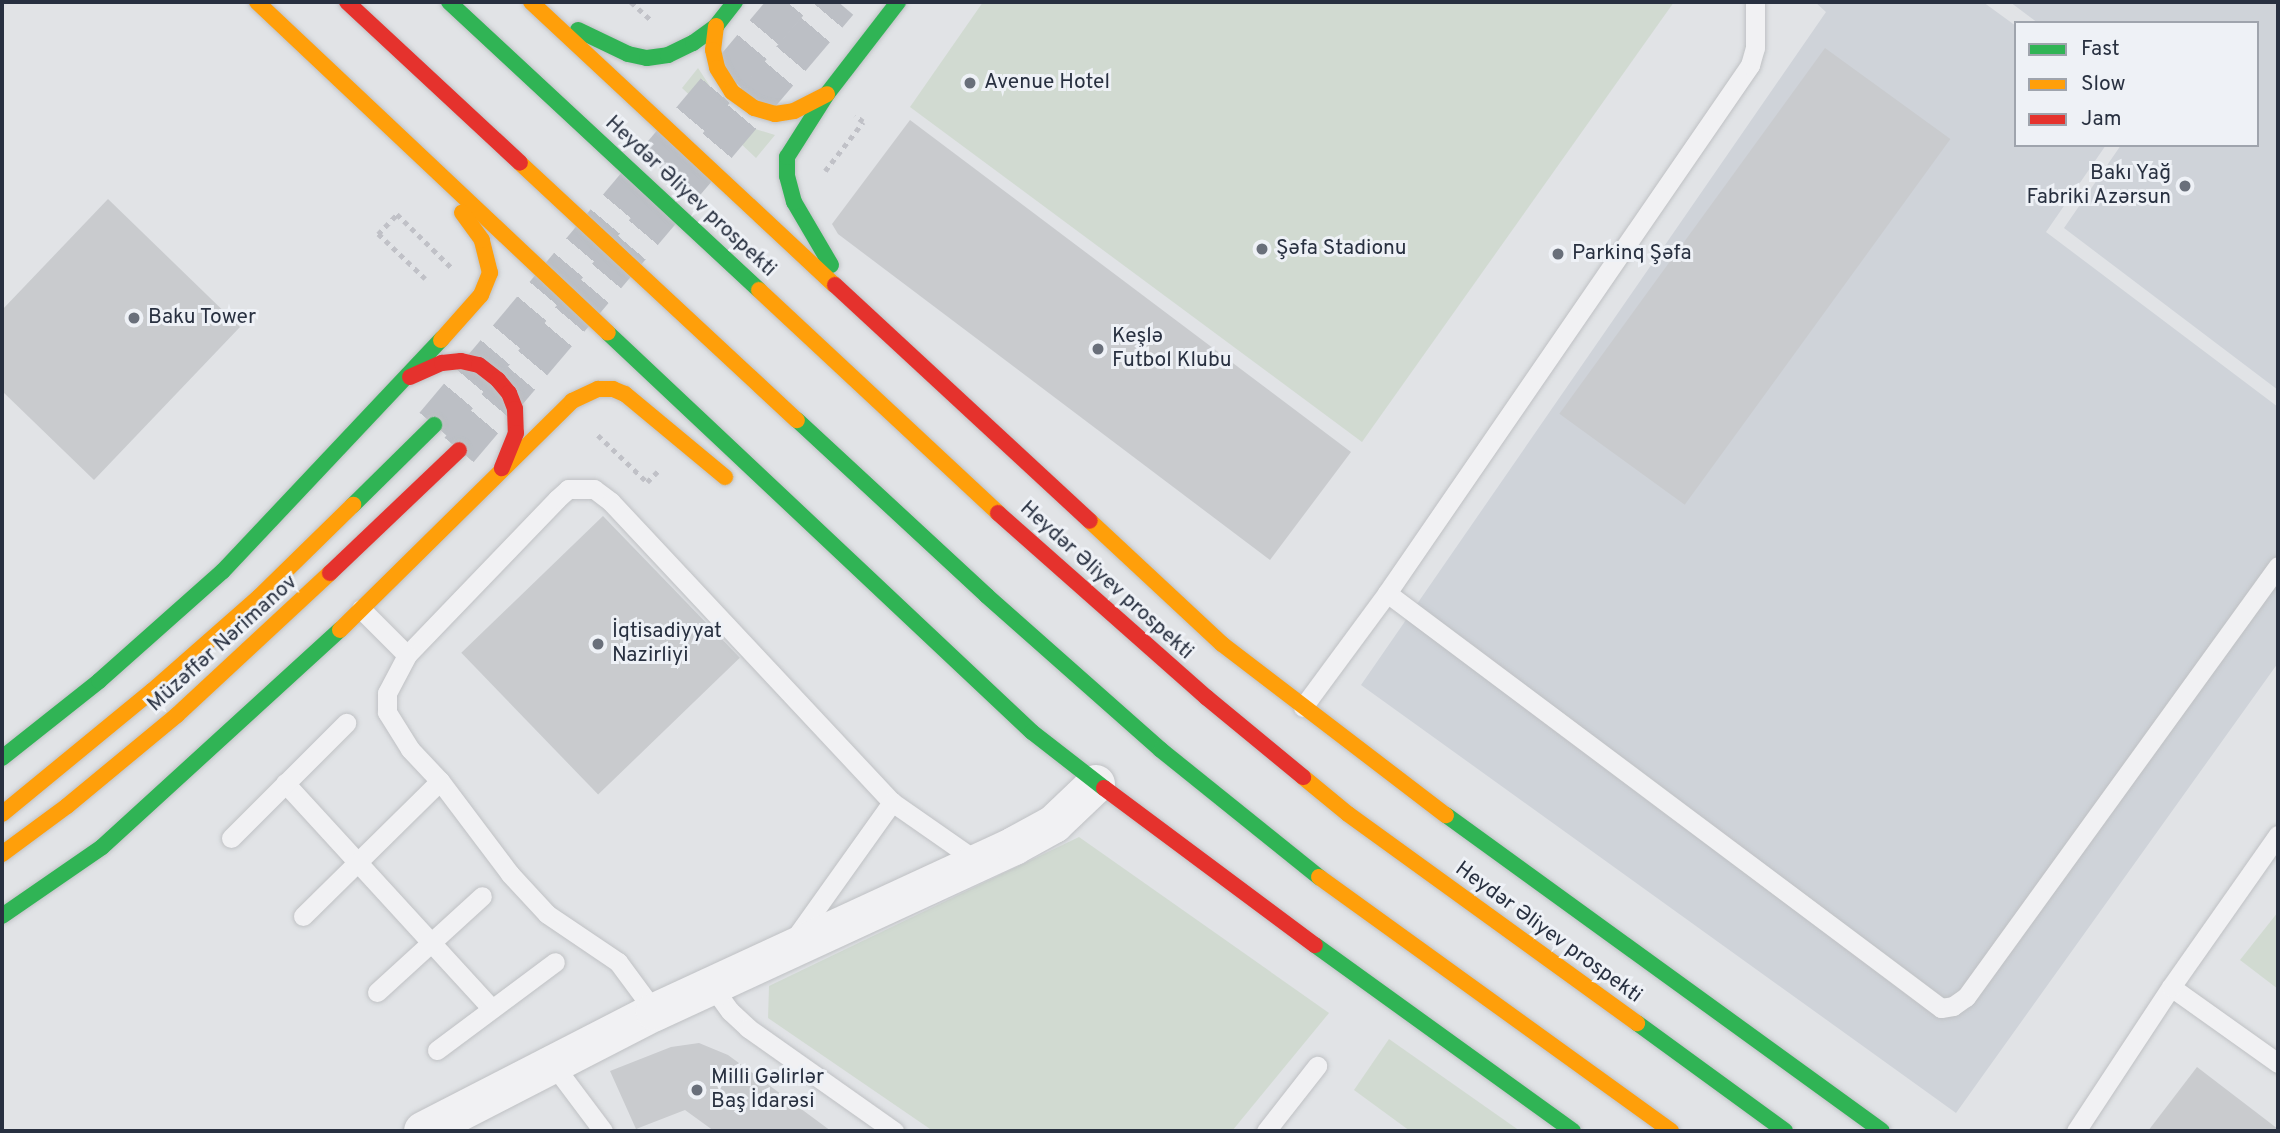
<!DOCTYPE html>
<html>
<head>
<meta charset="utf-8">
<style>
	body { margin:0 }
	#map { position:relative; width:2280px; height:1133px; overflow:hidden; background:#e1e3e6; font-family:Overpass,sans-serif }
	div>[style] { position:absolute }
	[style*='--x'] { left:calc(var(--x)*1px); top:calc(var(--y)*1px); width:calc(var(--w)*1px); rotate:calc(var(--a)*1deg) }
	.built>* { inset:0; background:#cfd3d9 }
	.green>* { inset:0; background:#d1dad1 }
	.building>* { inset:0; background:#c9cbce; transform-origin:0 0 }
	.secondary-tunnel>* { height:38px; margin-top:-19px; transform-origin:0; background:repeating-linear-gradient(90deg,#bcbfc5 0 38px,transparent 0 57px) }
	.path>* { height:4.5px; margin-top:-2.25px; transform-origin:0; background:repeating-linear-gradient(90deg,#c0c1c7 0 5px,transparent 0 10px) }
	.roads { filter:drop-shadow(0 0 2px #bfc1c4) drop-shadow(0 0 2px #bfc1c4) }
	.lane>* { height:19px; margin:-9.5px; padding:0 9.5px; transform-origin:9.5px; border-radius:9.5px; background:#f1f1f3 }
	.street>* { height:38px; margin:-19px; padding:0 19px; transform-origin:19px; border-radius:19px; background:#f1f1f3 }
	.fast>* { height:16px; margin:-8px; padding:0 8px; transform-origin:8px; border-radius:8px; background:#30b455 }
	.slow>* { height:16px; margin:-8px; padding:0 8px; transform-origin:8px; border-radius:8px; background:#ff9f0a }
	.jam>* { height:16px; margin:-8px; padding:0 8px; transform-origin:8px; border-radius:8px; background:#e5322d }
	.dots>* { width:19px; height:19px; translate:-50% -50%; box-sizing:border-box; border:4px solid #eef1f6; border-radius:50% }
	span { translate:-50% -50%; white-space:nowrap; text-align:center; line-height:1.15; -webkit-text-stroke:6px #eef1f6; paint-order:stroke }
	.poi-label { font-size:21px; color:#283040 }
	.left { translate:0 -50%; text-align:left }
	.right { translate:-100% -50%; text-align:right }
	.street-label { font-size:21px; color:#283040 }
	.frame { position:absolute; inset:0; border:4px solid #283040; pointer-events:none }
	.legend { position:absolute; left:2014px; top:21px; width:245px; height:126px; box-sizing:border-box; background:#eef1f6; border:2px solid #9fa4ad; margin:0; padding:9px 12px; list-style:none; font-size:21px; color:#283040 }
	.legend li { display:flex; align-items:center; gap:14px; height:35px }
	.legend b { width:35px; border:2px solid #9fa4ad }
</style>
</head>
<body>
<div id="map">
	<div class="built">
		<i style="clip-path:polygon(1815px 2px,1983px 2px,2016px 26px,2016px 145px,2106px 145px,2046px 232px,2278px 407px,2278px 663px,1956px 1113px,1361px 685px,1826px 12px)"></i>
		<i style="clip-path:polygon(2010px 2px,2278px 2px,2278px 390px,2064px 228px,2121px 145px,2257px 145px,2257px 23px,2038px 23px)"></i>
	</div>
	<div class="green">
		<i style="clip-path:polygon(983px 2px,1674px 2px,1362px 442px,910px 107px)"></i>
		<i style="clip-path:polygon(698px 68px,727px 112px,752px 128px,775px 135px,756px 158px,682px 88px)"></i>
		<i style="clip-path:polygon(1079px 837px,1329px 1013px,1232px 1131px,933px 1131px,768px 1018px,769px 986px)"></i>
		<i style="clip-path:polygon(2278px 912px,2278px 989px,2240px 960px)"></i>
		<i style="clip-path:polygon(1389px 1039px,1520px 1131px,1410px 1131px,1354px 1090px)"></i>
	</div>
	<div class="building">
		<i style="left:1825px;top:48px;width:155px;height:452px;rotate:36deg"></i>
		<i style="clip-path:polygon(910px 120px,1351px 452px,1270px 560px,838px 234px,832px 224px)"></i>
		<i style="clip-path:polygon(108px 199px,240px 327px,94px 480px,2px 391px,2px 310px)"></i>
		<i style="left:603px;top:516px;width:197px;height:197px;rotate:46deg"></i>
		<i style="clip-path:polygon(699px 1043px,728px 1055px,831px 1131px,714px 1131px,685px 1110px,636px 1129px,610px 1071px,671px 1047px)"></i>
		<i style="clip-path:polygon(2197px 1067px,2278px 1129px,2278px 1131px,2148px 1131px)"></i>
	</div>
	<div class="secondary-tunnel">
		<i style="--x:434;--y:425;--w:553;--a:-49.92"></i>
		<i style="--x:459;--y:450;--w:587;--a:-49.69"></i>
	</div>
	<div class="path">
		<i style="--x:631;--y:2;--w:27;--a:42"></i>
		<i style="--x:825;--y:171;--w:62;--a:-52.2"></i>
		<i style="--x:863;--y:122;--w:10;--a:-143"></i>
		<i style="--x:425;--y:279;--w:65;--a:-136.2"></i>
		<i style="--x:378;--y:234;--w:28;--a:-46"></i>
		<i style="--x:397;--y:214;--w:78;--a:44.5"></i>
		<i style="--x:598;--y:435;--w:68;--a:43.8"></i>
		<i style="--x:647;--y:482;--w:18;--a:-45"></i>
	</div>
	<div class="roads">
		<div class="lane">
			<i style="--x:1387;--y:593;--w:692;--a:36.84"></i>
			<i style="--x:1941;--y:1008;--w:12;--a:-9"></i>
			<i style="--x:1953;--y:1006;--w:16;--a:-35"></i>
			<i style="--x:1966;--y:997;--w:532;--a:-54.1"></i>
			<i style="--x:407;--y:655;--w:216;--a:-46.1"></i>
			<i style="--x:557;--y:499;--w:15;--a:-42"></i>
			<i style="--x:568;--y:489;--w:26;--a:0"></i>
			<i style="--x:594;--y:489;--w:21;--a:37"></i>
			<i style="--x:611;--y:502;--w:411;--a:46.9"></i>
			<i style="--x:892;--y:802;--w:105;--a:34.9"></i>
			<i style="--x:1303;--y:707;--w:142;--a:-53.6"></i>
			<i style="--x:1387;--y:593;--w:641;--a:-55.49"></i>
			<i style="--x:1750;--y:65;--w:18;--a:-74"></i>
			<i style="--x:1755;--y:48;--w:46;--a:-90"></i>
			<i style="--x:440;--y:781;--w:116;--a:53"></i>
			<i style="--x:510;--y:874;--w:54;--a:47.2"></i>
			<i style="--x:547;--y:914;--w:86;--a:34.1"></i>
			<i style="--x:618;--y:962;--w:62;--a:53.5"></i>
			<i style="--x:285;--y:783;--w:306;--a:47.5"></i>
			<i style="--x:231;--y:838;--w:163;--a:-45"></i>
			<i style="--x:303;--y:916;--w:192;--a:-44.6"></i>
			<i style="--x:440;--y:781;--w:44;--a:-133.2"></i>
			<i style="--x:410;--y:749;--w:44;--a:-121.9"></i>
			<i style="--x:387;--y:712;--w:19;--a:-90"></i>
			<i style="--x:387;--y:693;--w:43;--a:-62.2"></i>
			<i style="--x:407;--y:655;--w:65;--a:-135"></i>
			<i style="--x:793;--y:941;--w:171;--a:-54.5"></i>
			<i style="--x:711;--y:985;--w:32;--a:54"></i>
			<i style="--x:730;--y:1011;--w:25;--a:43"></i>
			<i style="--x:748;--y:1028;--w:179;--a:35.2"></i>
			<i style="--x:2171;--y:987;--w:131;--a:35.4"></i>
			<i style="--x:377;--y:992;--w:142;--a:-42.4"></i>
			<i style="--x:437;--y:1050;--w:147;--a:-36.7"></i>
			<i style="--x:552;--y:1063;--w:85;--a:53.1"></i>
			<i style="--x:1266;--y:1131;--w:83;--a:-51.9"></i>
			<i style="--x:2076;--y:1131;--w:173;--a:-56.6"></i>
			<i style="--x:2171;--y:987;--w:186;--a:-54.9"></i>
		</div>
		<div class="street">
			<i style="--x:423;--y:1131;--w:261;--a:-27.2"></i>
			<i style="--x:655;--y:1012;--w:396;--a:-24.8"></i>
			<i style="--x:1014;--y:846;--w:46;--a:-28.8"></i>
			<i style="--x:1054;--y:824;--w:58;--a:-43.6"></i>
		</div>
		<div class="fast">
			<i style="--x:449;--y:2;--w:423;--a:42.9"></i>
			<i style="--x:578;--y:30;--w:55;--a:25.6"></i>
			<i style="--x:628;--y:54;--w:19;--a:12"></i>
			<i style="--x:647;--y:58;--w:21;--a:-8"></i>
			<i style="--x:668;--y:55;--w:28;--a:-26"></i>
			<i style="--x:693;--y:43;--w:29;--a:-36"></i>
			<i style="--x:716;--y:26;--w:31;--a:-52"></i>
			<i style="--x:831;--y:265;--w:73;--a:-120.4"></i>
			<i style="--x:794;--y:202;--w:27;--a:-105"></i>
			<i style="--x:787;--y:176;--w:19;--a:-90"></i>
			<i style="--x:787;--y:157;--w:75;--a:-57.6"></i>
			<i style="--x:827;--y:94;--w:116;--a:-52.3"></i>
			<i style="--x:608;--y:333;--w:582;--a:43.26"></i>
			<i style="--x:1032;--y:732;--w:91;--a:37.9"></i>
			<i style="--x:797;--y:420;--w:259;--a:42.8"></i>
			<i style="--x:987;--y:596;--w:232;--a:41.5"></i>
			<i style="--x:1161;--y:750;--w:203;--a:38.8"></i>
			<i style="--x:353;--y:505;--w:114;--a:-44.6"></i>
			<i style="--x:2;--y:758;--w:124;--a:-38.4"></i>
			<i style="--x:99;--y:681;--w:166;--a:-41.6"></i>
			<i style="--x:223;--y:571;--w:318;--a:-46.7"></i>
			<i style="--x:1446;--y:815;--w:538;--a:35.93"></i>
			<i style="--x:2;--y:916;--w:121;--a:-34.6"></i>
			<i style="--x:102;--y:847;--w:322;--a:-42.4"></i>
			<i style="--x:1315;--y:945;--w:318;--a:35.8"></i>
			<i style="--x:1637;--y:1023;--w:183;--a:36.1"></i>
		</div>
		<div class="slow">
			<i style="--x:257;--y:2;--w:482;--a:43.3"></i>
			<i style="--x:531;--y:2;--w:415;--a:43"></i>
			<i style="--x:716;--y:26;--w:24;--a:97"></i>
			<i style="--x:713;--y:50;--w:18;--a:77"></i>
			<i style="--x:717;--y:68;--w:28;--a:58"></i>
			<i style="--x:732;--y:92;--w:27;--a:36"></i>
			<i style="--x:754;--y:108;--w:22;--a:16"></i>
			<i style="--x:775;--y:114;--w:19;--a:-9"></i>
			<i style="--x:794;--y:111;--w:37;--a:-27"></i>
			<i style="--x:520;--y:163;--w:378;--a:42.9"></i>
			<i style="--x:759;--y:290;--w:327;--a:43"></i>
			<i style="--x:441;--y:340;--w:60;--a:-48.4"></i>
			<i style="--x:481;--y:295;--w:24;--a:-68"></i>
			<i style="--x:490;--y:273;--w:34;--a:-104"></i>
			<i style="--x:482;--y:240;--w:34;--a:-126"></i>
			<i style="--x:1090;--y:521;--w:180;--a:43"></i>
			<i style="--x:1222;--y:644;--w:282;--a:37.4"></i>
			<i style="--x:340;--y:630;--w:326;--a:-44.6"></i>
			<i style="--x:572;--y:401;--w:29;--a:-25"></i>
			<i style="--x:598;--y:389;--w:15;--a:0"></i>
			<i style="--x:613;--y:389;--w:13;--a:23"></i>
			<i style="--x:625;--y:394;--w:130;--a:39.7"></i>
			<i style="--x:1303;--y:777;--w:58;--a:39.4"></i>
			<i style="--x:1348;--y:814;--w:357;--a:35.9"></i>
			<i style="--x:2;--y:814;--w:194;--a:-39.4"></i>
			<i style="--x:152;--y:691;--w:142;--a:-41.3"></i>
			<i style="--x:259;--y:597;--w:132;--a:-44.4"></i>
			<i style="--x:2;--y:854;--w:81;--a:-36.4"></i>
			<i style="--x:67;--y:806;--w:143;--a:-39.6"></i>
			<i style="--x:177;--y:715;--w:209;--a:-42.9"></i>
			<i style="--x:1319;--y:877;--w:434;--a:35.8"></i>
		</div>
		<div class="jam">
			<i style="--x:347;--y:2;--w:236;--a:42.9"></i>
			<i style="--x:835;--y:285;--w:347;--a:42.8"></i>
			<i style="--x:410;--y:377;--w:35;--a:-24"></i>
			<i style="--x:442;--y:363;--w:19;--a:-6"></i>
			<i style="--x:461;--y:361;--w:18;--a:13"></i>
			<i style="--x:479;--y:365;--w:24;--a:38"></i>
			<i style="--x:498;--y:380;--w:17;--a:50"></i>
			<i style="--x:509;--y:393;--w:17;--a:69"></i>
			<i style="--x:515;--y:409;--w:24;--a:88"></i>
			<i style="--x:516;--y:433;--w:38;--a:112"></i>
			<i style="--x:998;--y:513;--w:278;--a:41.5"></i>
			<i style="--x:1206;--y:697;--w:126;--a:39.5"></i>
			<i style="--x:330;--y:573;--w:178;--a:-43.6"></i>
			<i style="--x:1104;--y:788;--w:263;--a:36.7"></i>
		</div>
	</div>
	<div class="dots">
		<i style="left:970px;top:83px;background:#696f7a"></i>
		<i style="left:2185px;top:186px;background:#696f7a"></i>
		<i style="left:1262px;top:249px;background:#696f7a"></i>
		<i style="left:1558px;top:254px;background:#696f7a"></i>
		<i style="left:134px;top:318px;background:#696f7a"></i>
		<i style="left:1098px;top:349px;background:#696f7a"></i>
		<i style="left:598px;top:644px;background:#696f7a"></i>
		<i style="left:697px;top:1090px;background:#696f7a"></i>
	</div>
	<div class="poi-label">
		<span class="left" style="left:984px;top:83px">Avenue Hotel</span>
		<span class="right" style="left:2171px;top:186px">Bakı Yağ<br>Fabriki Azərsun</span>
		<span class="left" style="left:1276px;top:249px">Şəfa Stadionu</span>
		<span class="left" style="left:1572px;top:254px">Parkinq Şəfa</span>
		<span class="left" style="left:148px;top:318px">Baku Tower</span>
		<span class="left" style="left:1112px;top:349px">Keşlə<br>Futbol Klubu</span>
		<span class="left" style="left:612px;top:644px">İqtisadiyyat<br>Nazirliyi</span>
		<span class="left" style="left:711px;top:1090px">Milli Gəlirlər<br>Baş İdarəsi</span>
	</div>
	<div class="street-label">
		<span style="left:690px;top:197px;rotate:43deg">Heydər Əliyev prospekti</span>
		<span style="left:1106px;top:581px;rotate:42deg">Heydər Əliyev prospekti</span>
		<span style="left:223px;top:644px;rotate:-42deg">Müzəffər Nərimanov</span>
		<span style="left:1548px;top:933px;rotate:36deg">Heydər Əliyev prospekti</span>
	</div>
	<div class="frame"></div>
	<ul class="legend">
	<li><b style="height:9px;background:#30b455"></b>Fast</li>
	<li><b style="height:9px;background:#ff9f0a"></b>Slow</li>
	<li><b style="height:9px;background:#e5322d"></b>Jam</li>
	</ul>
</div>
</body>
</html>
